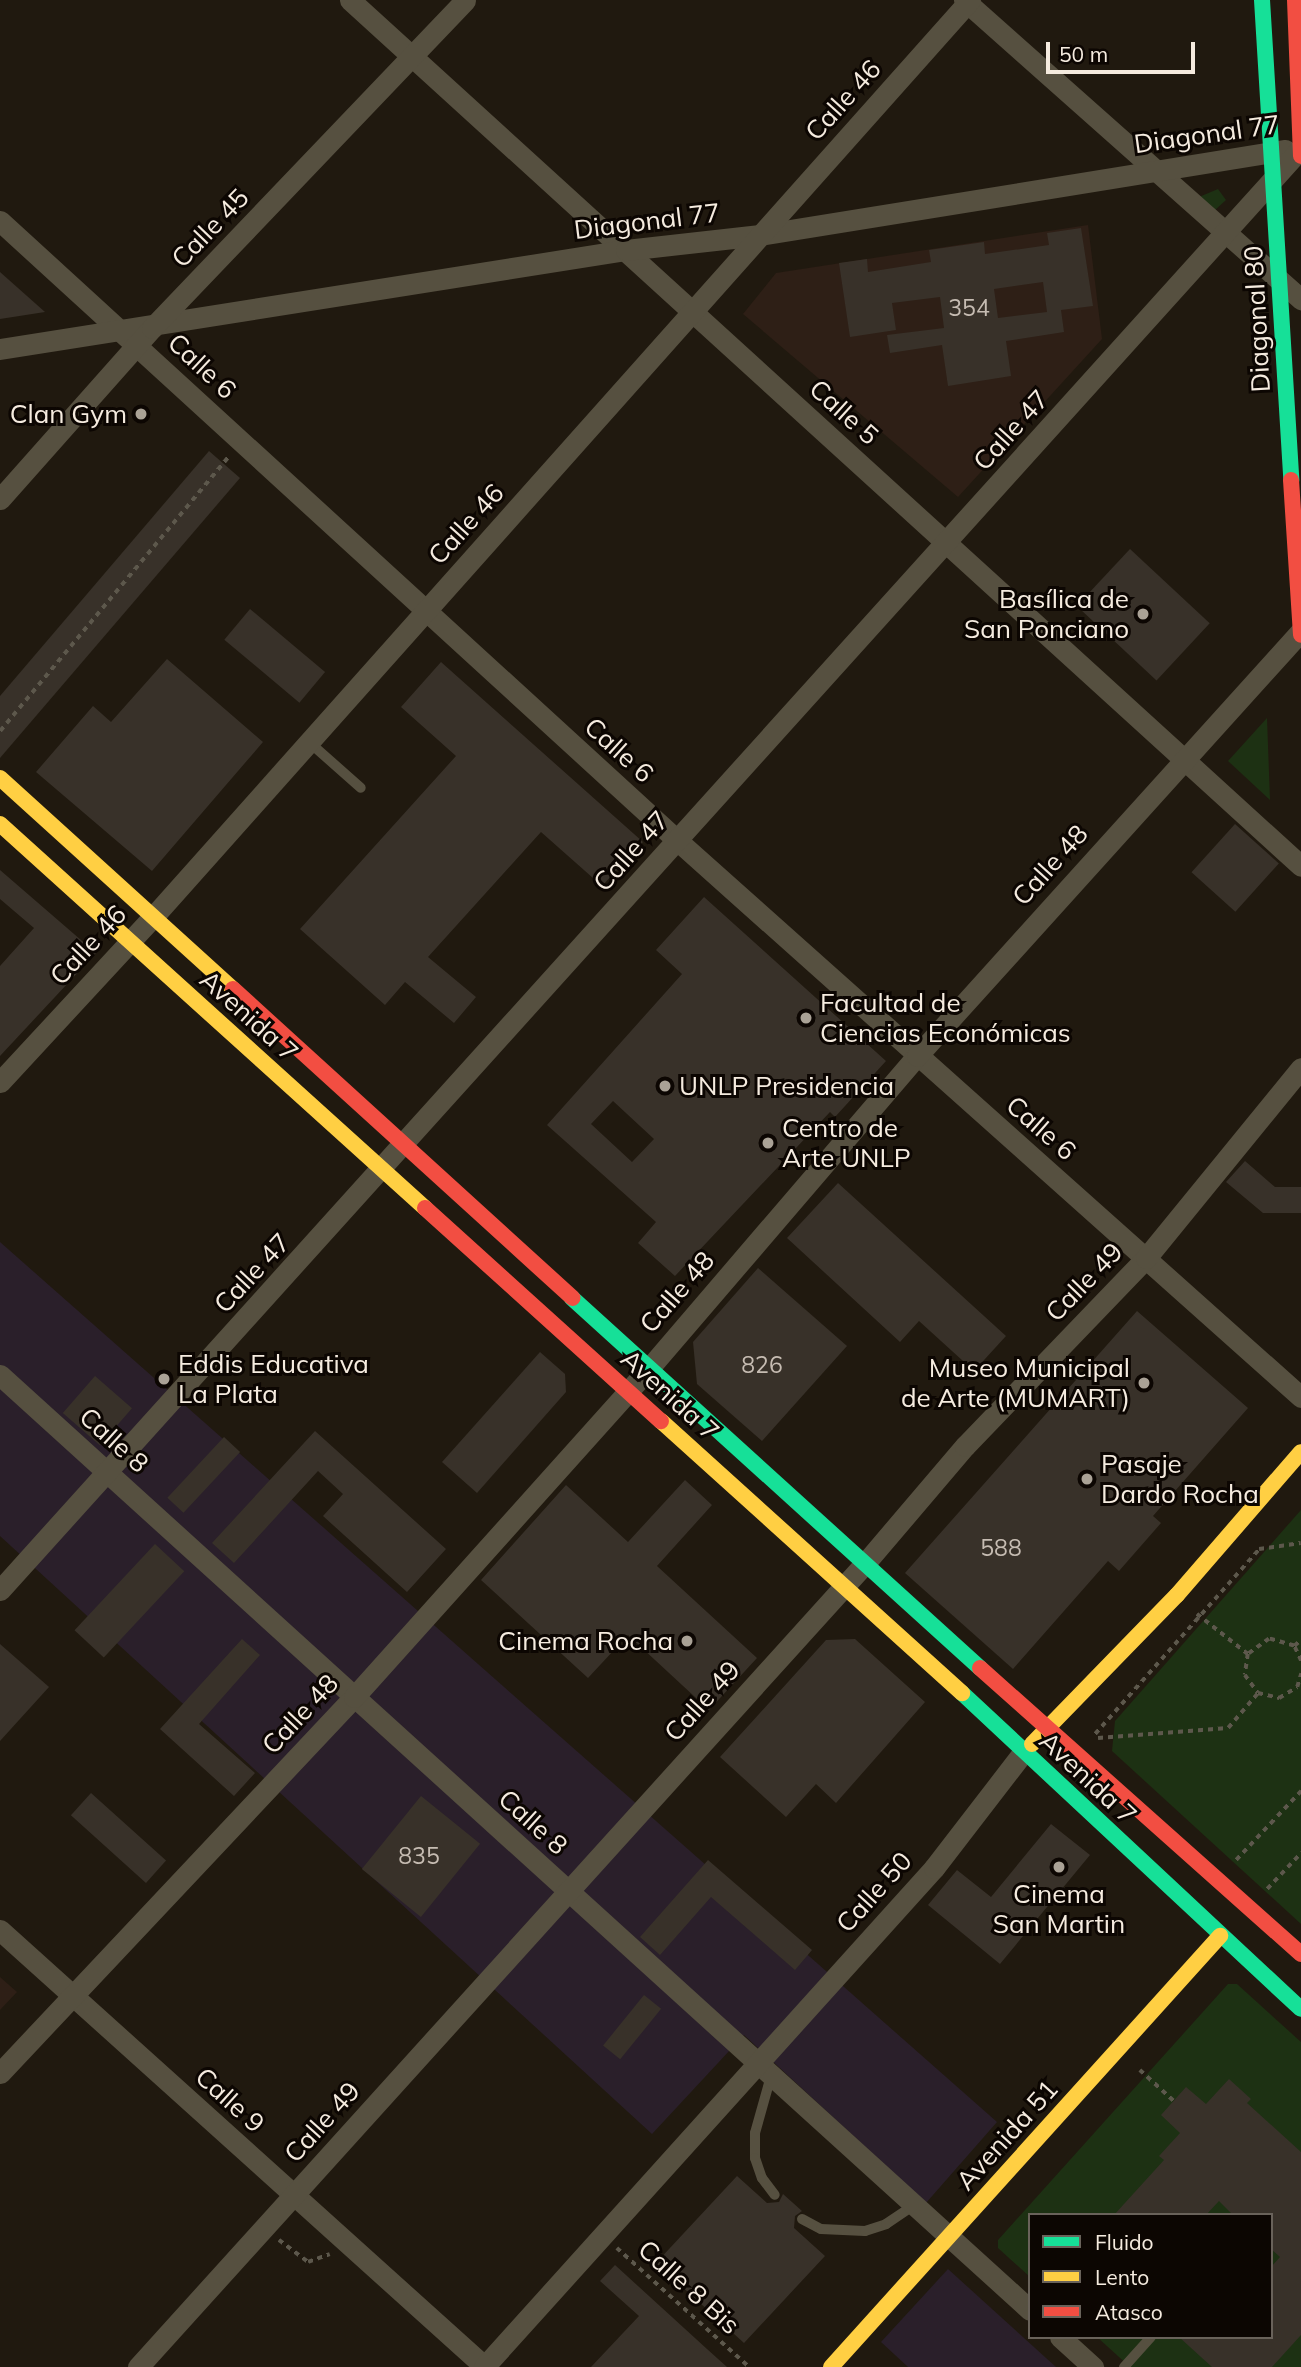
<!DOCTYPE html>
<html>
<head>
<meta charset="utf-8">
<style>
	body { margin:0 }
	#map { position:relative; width:1301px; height:2367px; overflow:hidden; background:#20190f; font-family:Mulish,sans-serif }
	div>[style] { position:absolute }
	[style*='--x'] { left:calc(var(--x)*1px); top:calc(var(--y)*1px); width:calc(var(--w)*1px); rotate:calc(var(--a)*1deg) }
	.commercial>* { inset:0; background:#2a1f2a }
	.education>* { inset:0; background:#2e1f16 }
	.green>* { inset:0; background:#1d3113 }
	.building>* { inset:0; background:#383129; transform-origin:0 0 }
	.path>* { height:3.5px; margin-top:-1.75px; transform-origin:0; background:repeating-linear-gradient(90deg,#5d584c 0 5px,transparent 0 10px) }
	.lane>* { height:10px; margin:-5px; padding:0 5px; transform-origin:5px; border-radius:5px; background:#565040 }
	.street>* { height:21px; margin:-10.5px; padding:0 10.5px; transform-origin:10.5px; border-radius:10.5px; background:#565040 }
	.fast>* { height:16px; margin:-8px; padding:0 8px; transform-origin:8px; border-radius:8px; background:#16e098 }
	.slow>* { height:16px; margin:-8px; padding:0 8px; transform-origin:8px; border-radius:8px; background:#ffcf43 }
	.jam>* { height:16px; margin:-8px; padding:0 8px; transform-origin:8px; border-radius:8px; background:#f24e42 }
	.dots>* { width:19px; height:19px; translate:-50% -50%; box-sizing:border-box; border:4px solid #0c0602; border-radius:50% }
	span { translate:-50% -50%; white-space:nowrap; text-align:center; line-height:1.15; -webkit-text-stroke:6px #0c0602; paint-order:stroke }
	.number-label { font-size:23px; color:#c6bcb2 }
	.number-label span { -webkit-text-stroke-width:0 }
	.street-label { font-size:26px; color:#f5ebdf }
	.poi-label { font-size:26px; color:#f5ebdf }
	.right { translate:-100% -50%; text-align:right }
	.left { translate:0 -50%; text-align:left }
	.legend { position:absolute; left:1028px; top:2213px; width:245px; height:126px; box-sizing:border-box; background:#0c0602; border:2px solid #69625a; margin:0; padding:9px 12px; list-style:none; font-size:21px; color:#f5ebdf }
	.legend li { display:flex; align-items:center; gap:14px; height:35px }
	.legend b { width:35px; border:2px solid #69625a }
	.scale { position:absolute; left:1046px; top:42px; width:149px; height:32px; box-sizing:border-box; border:4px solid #f5ebdf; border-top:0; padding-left:9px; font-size:21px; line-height:24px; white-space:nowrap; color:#f5ebdf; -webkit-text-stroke:5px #0c0602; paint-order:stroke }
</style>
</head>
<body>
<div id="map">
	<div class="commercial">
		<i style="clip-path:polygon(0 1242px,997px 2122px,926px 2203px,744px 2035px,652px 2134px,0 1536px)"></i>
		<i style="clip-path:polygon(948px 2269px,1056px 2367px,908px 2367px,881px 2342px)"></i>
	</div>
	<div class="education">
		<i style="clip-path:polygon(1088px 225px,1102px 339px,958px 497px,743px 314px,776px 273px)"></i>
		<i style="clip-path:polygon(0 1977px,17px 1992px,0 2010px)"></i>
	</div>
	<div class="green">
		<i style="clip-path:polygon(1218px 189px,1226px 200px,1214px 211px,1199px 197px)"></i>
		<i style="clip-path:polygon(1267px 718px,1270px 800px,1228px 761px)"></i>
		<i style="clip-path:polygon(1301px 1510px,1301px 1924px,1112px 1751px,1115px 1721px)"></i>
		<i style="clip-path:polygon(1228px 1984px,1237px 1984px,1301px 2042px,1301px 2367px,1130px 2367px,1097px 2337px,1271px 2337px,1271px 2215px,1030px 2215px,1030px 2277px,998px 2248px,998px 2240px)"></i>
	</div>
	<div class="building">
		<i style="clip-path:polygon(evenodd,1081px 228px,1093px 306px,1061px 310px,1064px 332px,1006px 341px,1011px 376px,948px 386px,942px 345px,890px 353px,887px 335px,944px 328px,940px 297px,892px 303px,896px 330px,850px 337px,839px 263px,867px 259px,868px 272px,931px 262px,929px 250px,984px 242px,985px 254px,1049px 245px,1047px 233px,1081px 228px,1043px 282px,1047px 312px,998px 318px,994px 289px,1043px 282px)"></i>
		<i style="clip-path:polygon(0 272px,45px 312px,0 319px)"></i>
		<i style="clip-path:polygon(209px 451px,240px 478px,0 758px,0 696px)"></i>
		<i style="left:1130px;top:549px;width:109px;height:78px;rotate:43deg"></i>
		<i style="left:250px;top:609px;width:98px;height:40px;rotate:40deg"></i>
		<i style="clip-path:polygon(167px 659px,263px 742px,152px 871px,36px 772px,93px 706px,111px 722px)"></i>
		<i style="clip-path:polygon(441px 662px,643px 842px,602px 886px,541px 832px,428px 957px,476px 997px,454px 1023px,405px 982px,385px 1005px,300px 929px,456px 756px,401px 707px)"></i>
		<i style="left:1235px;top:824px;width:59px;height:65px;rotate:42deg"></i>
		<i style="clip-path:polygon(0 870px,96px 953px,0 1056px,0 966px,34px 928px,0 899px)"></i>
		<i style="clip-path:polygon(evenodd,704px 897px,886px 1061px,835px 1117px,830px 1112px,675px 1276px,638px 1243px,656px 1222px,547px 1125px,682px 974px,656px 950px,704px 897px,613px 1101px,654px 1139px,632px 1162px,591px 1124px,613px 1101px)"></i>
		<i style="clip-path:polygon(1245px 1161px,1275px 1187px,1301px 1187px,1301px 1213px,1263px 1213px,1226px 1182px)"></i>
		<i style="clip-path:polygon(838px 1183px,1006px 1336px,974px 1371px,919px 1321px,900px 1342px,787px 1238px)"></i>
		<i style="clip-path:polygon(758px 1268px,847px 1346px,762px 1441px,697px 1384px,693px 1342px)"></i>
		<i style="clip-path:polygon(1137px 1311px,1248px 1408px,1153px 1516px,1161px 1523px,1119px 1571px,1108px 1561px,1013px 1669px,905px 1573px)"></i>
		<i style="clip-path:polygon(540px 1352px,565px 1374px,566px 1392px,477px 1493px,442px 1462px)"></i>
		<i style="left:95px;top:1376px;width:49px;height:49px;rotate:41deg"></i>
		<i style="clip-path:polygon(315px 1431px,446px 1549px,407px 1592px,323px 1516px,343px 1494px,318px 1471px,234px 1563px,212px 1543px)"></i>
		<i style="left:224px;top:1437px;width:22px;height:83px;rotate:43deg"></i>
		<i style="clip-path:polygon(685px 1480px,712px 1505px,657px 1566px,757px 1658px,709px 1710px,628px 1635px,588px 1678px,481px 1580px,566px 1485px,628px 1542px)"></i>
		<i style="left:155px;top:1544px;width:40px;height:118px;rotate:43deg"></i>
		<i style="clip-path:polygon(242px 1639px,260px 1655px,199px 1724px,255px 1773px,234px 1796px,160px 1729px)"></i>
		<i style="clip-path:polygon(855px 1639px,925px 1702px,836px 1803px,816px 1784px,786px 1817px,720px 1757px,826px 1640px)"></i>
		<i style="clip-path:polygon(0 1644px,49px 1687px,0 1741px)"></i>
		<i style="left:91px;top:1793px;width:101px;height:30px;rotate:42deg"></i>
		<i style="left:421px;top:1796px;width:76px;height:94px;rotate:39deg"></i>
		<i style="clip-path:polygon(1051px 1824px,1090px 1855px,1000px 1964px,928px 1905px,957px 1870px,991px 1897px)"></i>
		<i style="clip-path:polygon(708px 1860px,812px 1950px,795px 1970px,711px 1897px,660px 1955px,640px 1937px)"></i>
		<i style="left:644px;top:1995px;width:22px;height:65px;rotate:39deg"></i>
		<i style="clip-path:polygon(1229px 2079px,1251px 2099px,1247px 2103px,1301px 2152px,1301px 2335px,1272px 2367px,1212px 2367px,1179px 2337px,1271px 2337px,1271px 2267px,1280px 2257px,1271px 2249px,1271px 2215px,1233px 2215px,1219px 2201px,1206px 2215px,1114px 2215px,1164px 2160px,1159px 2156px,1180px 2133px,1161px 2115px,1186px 2087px,1206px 2104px)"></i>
		<i style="clip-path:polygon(737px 2176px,767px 2203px,779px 2202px,783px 2194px,802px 2211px,795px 2216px,794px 2228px,825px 2256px,744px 2343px,656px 2263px)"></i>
		<i style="clip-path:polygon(615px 2265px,707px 2349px,727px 2367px,591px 2367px,639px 2316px,600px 2281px)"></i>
	</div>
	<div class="path">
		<i style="--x:0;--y:731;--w:358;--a:-50.2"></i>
		<i style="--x:1197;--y:1614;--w:65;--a:38.1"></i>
		<i style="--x:1294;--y:1646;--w:9;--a:-41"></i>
		<i style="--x:1301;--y:1661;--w:17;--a:-115"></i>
		<i style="--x:1294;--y:1646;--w:26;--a:-164"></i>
		<i style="--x:1269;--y:1639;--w:26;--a:144"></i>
		<i style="--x:1248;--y:1654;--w:21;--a:98"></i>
		<i style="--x:1245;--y:1675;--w:22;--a:54"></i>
		<i style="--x:1258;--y:1693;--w:22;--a:13"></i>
		<i style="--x:1279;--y:1698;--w:21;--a:-31"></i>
		<i style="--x:1297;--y:1687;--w:14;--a:-73"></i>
		<i style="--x:1095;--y:1734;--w:247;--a:-48.4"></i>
		<i style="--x:1259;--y:1549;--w:42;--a:-8.1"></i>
		<i style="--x:1098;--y:1738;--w:130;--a:-4.4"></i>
		<i style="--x:1228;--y:1728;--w:46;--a:-49.4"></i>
		<i style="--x:1236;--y:1860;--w:95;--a:-46.7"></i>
		<i style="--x:1267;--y:1889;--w:50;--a:-46.6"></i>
		<i style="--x:1140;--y:2070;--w:46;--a:42.4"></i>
		<i style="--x:279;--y:2240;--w:36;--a:37"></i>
		<i style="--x:308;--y:2262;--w:23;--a:-20"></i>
		<i style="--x:617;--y:2248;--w:178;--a:42"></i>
	</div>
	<div class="lane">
		<i style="--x:309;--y:742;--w:69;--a:41.5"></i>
		<i style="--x:771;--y:2076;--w:59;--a:105.7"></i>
		<i style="--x:755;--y:2133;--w:25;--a:90"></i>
		<i style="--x:755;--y:2158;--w:21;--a:71"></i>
		<i style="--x:762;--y:2178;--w:21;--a:53"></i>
		<i style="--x:802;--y:2219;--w:21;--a:28"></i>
		<i style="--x:821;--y:2229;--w:44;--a:2.6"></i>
		<i style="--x:865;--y:2231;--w:22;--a:-18"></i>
		<i style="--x:886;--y:2224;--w:32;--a:-34"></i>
		<i style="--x:1124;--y:2367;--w:40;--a:-48"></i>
	</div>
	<div class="street">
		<i style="--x:350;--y:0;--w:1286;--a:42.32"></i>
		<i style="--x:964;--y:0;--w:451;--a:41.6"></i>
		<i style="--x:0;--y:221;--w:919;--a:42.44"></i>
		<i style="--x:678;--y:841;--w:835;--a:41.75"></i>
		<i style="--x:0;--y:349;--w:634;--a:-8.99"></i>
		<i style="--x:626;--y:250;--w:135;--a:-6.4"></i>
		<i style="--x:760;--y:235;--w:532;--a:-9.2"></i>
		<i style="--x:0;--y:499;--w:229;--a:-48.4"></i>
		<i style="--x:152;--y:328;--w:453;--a:-46.3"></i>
		<i style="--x:0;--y:1082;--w:225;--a:-47.2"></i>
		<i style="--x:153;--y:917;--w:1228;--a:-48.3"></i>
		<i style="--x:0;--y:1375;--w:1391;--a:42.23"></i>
		<i style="--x:0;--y:1590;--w:1942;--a:-47.94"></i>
		<i style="--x:0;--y:1930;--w:653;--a:42.02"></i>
		<i style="--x:0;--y:2073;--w:516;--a:-46.73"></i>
		<i style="--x:354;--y:1697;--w:445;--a:-48.1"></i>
		<i style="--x:651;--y:1366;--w:408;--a:-49.4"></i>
		<i style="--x:917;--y:1056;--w:573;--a:-47.9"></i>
		<i style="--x:1060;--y:2337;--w:45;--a:42.3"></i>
		<i style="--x:138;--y:2367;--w:1087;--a:-47.87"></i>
		<i style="--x:867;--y:1561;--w:151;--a:-49.6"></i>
		<i style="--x:965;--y:1446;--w:261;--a:-46.1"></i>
		<i style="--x:1146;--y:1258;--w:245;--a:-50.8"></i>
		<i style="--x:484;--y:2367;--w:672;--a:-47.96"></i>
		<i style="--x:934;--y:1868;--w:148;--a:-52.4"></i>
	</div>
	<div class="fast">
		<i style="--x:1262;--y:0;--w:481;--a:86.5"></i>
		<i style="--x:572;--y:1298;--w:551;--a:42.2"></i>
		<i style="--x:962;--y:1693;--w:463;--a:43"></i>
	</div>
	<div class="slow">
		<i style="--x:0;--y:778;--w:314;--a:42.2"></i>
		<i style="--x:0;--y:824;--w:573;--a:42.1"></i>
		<i style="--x:661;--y:1421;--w:406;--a:42.1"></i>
		<i style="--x:1032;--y:1744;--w:208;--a:-45.8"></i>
		<i style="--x:1177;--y:1595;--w:189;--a:-49.1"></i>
		<i style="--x:831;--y:2367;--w:581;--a:-47.93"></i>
	</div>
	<div class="jam">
		<i style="--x:1295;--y:0;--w:156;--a:87.8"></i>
		<i style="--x:1291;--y:480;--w:155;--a:86.3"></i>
		<i style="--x:233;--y:989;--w:459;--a:42.3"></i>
		<i style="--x:425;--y:1208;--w:318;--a:42.1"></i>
		<i style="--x:980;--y:1668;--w:430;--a:41.7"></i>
	</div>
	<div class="dots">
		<i style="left:141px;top:414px;background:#aaa296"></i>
		<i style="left:1143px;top:614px;background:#aaa296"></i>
		<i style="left:806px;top:1018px;background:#aaa296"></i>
		<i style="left:665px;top:1086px;background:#aaa296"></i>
		<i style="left:768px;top:1143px;background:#aaa296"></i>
		<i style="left:164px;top:1379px;background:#aaa296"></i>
		<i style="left:1144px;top:1383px;background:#aaa296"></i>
		<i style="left:1087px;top:1479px;background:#aaa296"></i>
		<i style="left:687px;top:1641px;background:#aaa296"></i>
		<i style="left:1059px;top:1867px;background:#aaa296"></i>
	</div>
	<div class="number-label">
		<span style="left:969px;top:308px">354</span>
		<span style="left:762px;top:1365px">826</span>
		<span style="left:1001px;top:1548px">588</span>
		<span style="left:419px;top:1856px">835</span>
	</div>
	<div class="street-label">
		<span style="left:843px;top:100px;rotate:-48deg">Calle 46</span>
		<span style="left:1207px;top:134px;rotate:-8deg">Diagonal 77</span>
		<span style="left:647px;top:221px;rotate:-7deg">Diagonal 77</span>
		<span style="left:210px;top:228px;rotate:-46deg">Calle 45</span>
		<span style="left:1257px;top:319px;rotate:-93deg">Diagonal 80</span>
		<span style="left:202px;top:366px;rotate:43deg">Calle 6</span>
		<span style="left:844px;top:412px;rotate:42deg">Calle 5</span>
		<span style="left:1011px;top:430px;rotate:-48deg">Calle 47</span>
		<span style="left:466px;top:524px;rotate:-48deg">Calle 46</span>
		<span style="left:619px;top:750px;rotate:42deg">Calle 6</span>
		<span style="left:631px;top:851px;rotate:-48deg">Calle 47</span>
		<span style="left:1050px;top:865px;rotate:-48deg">Calle 48</span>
		<span style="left:88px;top:945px;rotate:-47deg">Calle 46</span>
		<span style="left:249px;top:1016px;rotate:42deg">Avenida 7</span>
		<span style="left:1041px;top:1128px;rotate:41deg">Calle 6</span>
		<span style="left:252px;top:1273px;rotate:-47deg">Calle 47</span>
		<span style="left:1084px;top:1282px;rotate:-46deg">Calle 49</span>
		<span style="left:677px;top:1292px;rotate:-49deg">Calle 48</span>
		<span style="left:670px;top:1395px;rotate:42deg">Avenida 7</span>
		<span style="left:114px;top:1440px;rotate:42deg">Calle 8</span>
		<span style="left:702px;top:1701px;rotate:-48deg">Calle 49</span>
		<span style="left:300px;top:1714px;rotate:-47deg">Calle 48</span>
		<span style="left:1088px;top:1778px;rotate:43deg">Avenida 7</span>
		<span style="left:533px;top:1822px;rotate:42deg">Calle 8</span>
		<span style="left:874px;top:1892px;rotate:-48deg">Calle 50</span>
		<span style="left:230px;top:2100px;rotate:42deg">Calle 9</span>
		<span style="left:322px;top:2122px;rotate:-48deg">Calle 49</span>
		<span style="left:1007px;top:2135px;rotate:-48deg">Avenida 51</span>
		<span style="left:689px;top:2287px;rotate:42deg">Calle 8 Bis</span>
	</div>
	<div class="poi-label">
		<span class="right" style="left:127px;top:414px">Clan Gym</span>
		<span class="right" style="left:1129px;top:614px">Basílica de<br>San Ponciano</span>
		<span class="left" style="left:820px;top:1018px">Facultad de<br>Ciencias Económicas</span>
		<span class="left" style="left:679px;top:1086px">UNLP Presidencia</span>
		<span class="left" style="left:782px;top:1143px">Centro de<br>Arte UNLP</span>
		<span class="left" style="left:178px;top:1379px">Eddis Educativa<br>La Plata</span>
		<span class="right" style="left:1130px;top:1383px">Museo Municipal<br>de Arte (MUMART)</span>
		<span class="left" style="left:1101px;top:1479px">Pasaje<br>Dardo Rocha</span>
		<span class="right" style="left:673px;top:1641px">Cinema Rocha</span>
		<span style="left:1059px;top:1909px">Cinema<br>San Martin</span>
	</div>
	<ul class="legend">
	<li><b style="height:9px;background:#16e098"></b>Fluido</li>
	<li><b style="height:9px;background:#ffcf43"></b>Lento</li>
	<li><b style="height:9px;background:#f24e42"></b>Atasco</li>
	</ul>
	<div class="scale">50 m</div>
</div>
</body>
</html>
